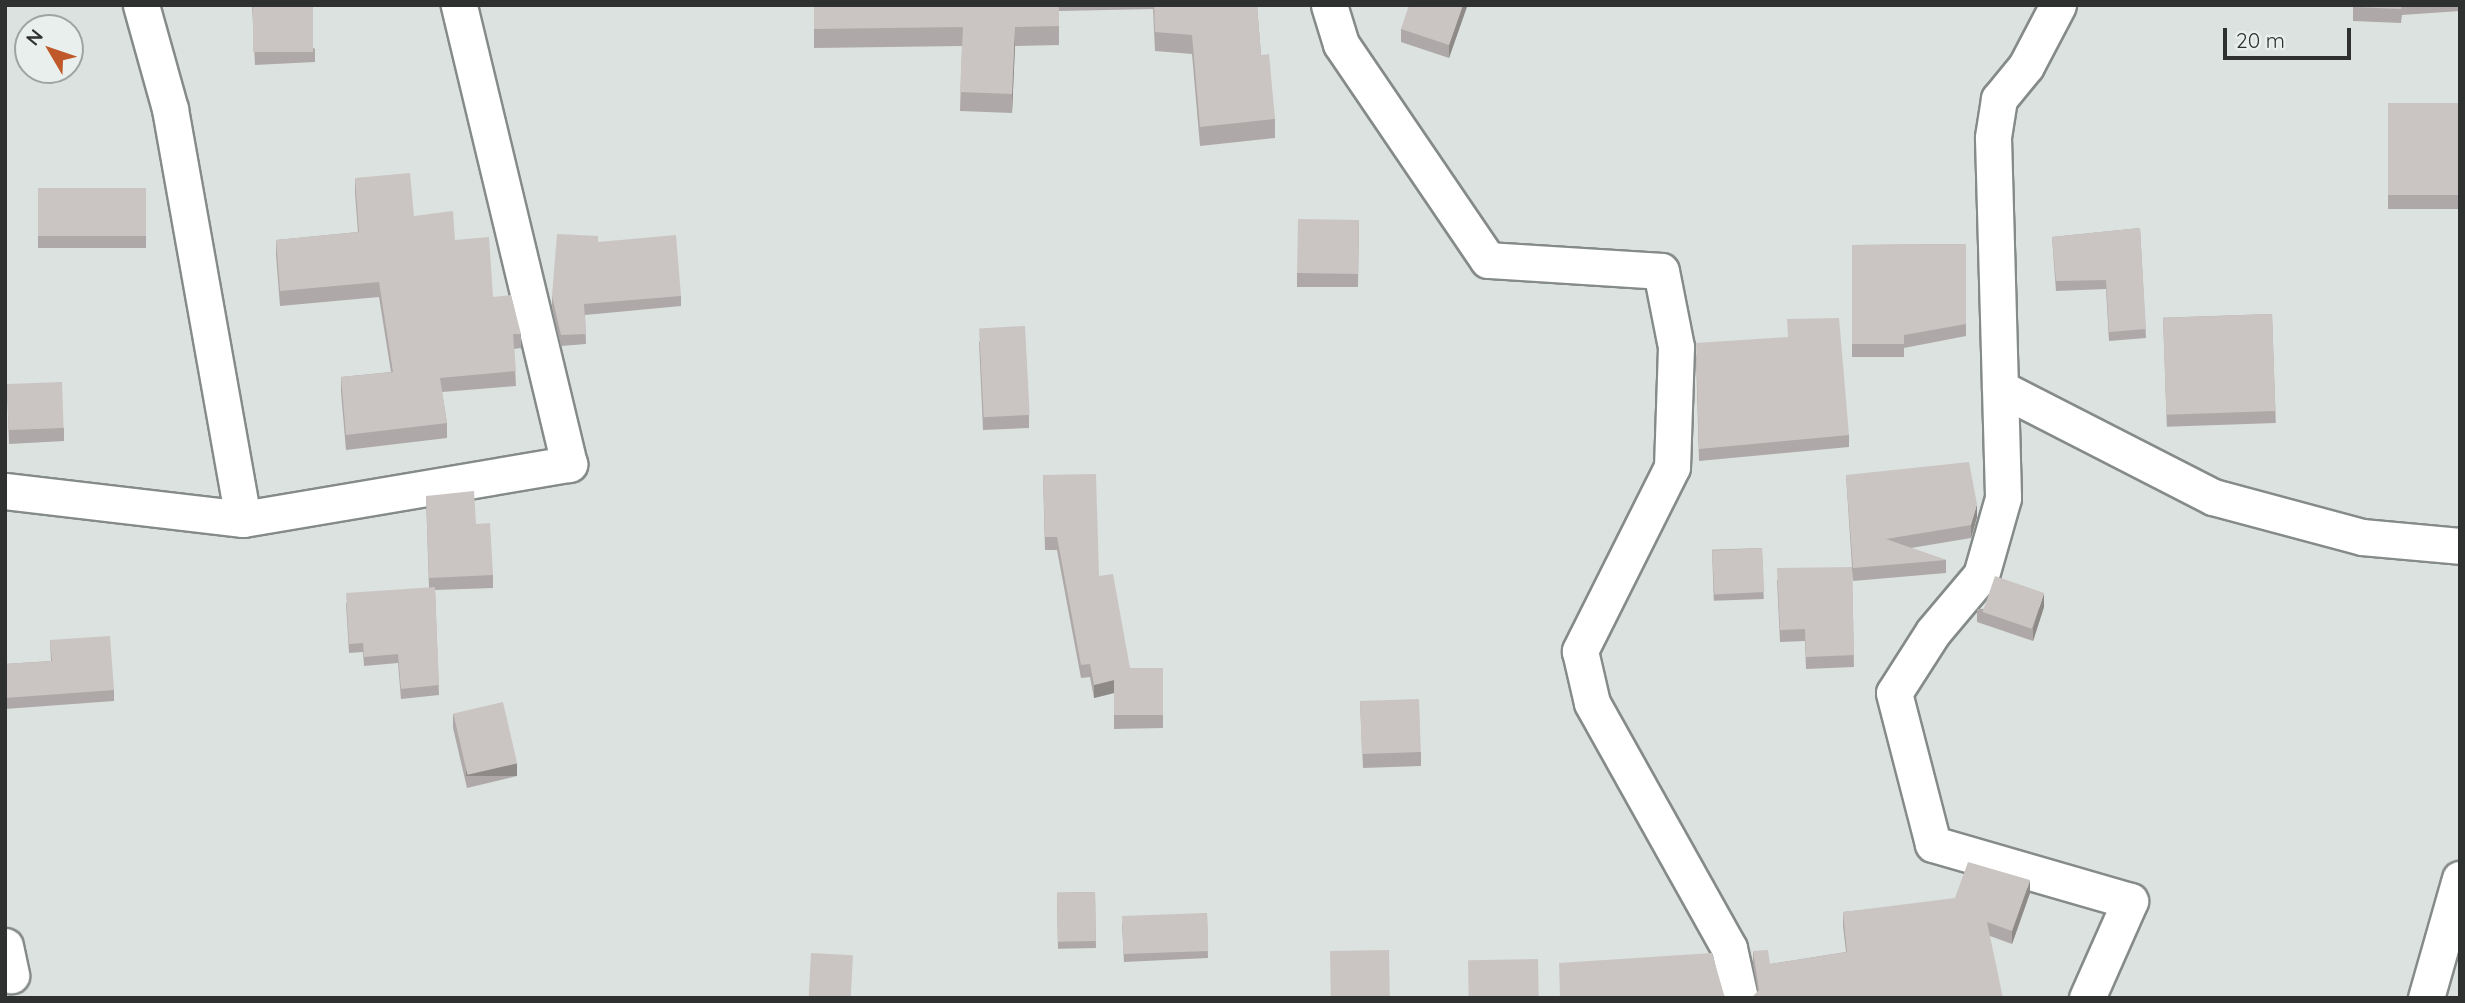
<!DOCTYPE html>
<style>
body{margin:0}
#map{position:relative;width:2465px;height:1003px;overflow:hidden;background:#dce2e0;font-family:Quicksand,sans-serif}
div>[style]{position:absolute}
.roads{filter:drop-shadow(2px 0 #858b89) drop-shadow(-2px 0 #858b89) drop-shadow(0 2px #858b89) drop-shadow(0 -2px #858b89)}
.street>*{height:35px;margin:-17.5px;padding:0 17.5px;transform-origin:17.5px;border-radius:17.5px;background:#fff}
.wall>*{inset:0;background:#aea9a8;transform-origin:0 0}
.shaded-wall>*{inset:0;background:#8d8a88;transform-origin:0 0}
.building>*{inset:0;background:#cac5c3;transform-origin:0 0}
span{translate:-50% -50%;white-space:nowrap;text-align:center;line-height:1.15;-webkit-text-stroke:5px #e9efed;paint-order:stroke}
.frame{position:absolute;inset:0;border:7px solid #2f3131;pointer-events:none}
.north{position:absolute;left:14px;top:14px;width:70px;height:70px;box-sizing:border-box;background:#e9efed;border:2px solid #9fa3a2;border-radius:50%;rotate:309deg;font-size:19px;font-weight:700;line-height:28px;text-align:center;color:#2f3131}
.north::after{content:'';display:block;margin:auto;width:24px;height:32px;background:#bf5929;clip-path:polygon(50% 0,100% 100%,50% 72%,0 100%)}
.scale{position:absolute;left:2223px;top:28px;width:128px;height:32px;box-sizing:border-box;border:4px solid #2f3131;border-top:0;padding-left:9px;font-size:21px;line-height:24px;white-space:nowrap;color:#2f3131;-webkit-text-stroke:5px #e9efed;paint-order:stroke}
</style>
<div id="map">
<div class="roads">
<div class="street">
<div style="left:141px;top:5px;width:108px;rotate:74.4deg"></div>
<div style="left:170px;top:109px;width:416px;rotate:79.9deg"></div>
<div style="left:1329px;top:5px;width:41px;rotate:72.9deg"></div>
<div style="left:1341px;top:44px;width:261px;rotate:55.8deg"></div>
<div style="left:1488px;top:260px;width:173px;rotate:3.6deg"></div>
<div style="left:1661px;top:271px;width:77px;rotate:78.8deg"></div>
<div style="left:1676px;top:347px;width:120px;rotate:91.9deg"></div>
<div style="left:1672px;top:467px;width:206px;rotate:116.6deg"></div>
<div style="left:1580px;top:651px;width:53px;rotate:77deg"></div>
<div style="left:1592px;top:703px;width:281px;rotate:60.8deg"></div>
<div style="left:1729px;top:948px;width:51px;rotate:77.6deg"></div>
<div style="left:2058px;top:5px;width:69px;rotate:117.7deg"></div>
<div style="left:2026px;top:66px;width:43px;rotate:129.3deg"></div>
<div style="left:1999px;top:99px;width:39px;rotate:99deg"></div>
<div style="left:1993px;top:138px;width:360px;rotate:88.4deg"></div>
<div style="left:2003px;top:498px;width:80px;rotate:105.9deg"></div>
<div style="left:1981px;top:575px;width:75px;rotate:130.1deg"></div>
<div style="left:1933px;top:632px;width:72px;rotate:122.6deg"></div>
<div style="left:1894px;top:693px;width:156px;rotate:75.5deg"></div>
<div style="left:1933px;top:844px;width:205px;rotate:16.1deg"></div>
<div style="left:2130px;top:901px;width:106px;rotate:113.9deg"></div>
<div style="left:2000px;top:388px;width:239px;rotate:27.1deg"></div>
<div style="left:2213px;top:497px;width:154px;rotate:15deg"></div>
<div style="left:2362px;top:537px;width:98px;rotate:5.2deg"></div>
<div style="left:5px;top:491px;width:240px;rotate:6.7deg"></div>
<div style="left:243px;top:519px;width:331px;rotate:-9.6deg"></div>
<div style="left:569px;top:464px;width:472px;rotate:-103.5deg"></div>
<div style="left:5px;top:946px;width:30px;rotate:78deg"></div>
<div style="left:2426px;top:998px;width:124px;rotate:-74.1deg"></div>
</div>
</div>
<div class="wall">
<div style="clip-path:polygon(252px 5px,315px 49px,315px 62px,255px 65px)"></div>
<div style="clip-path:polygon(814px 5px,1257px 5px,1261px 55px,1275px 119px,1275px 138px,1200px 146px,1192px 54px,1155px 51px,1153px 9px,1059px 11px,1059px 45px,1015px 46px,1012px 113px,960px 111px,962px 46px,814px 48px)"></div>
<div style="clip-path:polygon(1467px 5px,1449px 58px,1401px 42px,1401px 29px)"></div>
<div style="clip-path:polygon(2353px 5px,2460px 5px,2460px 11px,2402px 15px,2401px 23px,2353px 21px)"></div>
<div style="left:2460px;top:103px;width:106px;height:72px;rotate:90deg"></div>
<div style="clip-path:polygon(355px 178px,414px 216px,455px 240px,493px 297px,521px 334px,521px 348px,514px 349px,516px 386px,442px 392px,447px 423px,447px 438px,346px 450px,341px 392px,341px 377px,391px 372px,379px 297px,280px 306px,276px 255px,276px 240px,358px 232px,355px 193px)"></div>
<div style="left:146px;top:188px;width:60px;height:108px;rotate:90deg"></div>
<div style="clip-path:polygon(1359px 220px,1358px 287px,1297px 287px,1297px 273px)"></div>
<div style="clip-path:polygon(2140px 228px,2146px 338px,2109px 341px,2106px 289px,2056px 291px,2052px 237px)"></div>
<div style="clip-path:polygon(598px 242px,681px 296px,681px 306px,585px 315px,586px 344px,561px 346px,552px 307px,552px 296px)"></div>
<div style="clip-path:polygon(1966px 244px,1966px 336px,1904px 348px,1904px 357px,1852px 357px,1852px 245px)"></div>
<div style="left:2272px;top:314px;width:109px;height:109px;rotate:88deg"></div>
<div style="clip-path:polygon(979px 341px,1029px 415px,1029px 428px,983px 430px)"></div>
<div style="clip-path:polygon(1696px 355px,1849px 435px,1849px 447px,1699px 461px)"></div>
<div style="clip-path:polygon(7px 385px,64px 428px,64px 441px,9px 444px)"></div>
<div style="clip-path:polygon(1043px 475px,1099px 576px,1130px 668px,1163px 668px,1163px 728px,1114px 729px,1114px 693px,1094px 698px,1090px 677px,1081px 678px,1057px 550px,1045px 550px)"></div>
<div style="clip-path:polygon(1846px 475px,1977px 517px,1971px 538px,1911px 548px,1946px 560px,1946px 573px,1853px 581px,1852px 570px,1854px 667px,1806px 669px,1805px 641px,1780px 642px,1777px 580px,1852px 567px)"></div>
<div style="clip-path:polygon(426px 496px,476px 524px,493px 575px,493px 588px,435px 590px,439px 695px,401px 699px,398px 663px,364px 666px,363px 652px,349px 653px,346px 603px,429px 588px)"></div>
<div style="left:1762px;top:548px;width:51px;height:50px;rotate:88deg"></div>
<div style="clip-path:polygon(2044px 607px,2033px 641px,1977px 622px,1977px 609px)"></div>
<div style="clip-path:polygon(50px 640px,114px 690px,114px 701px,5px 709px,5px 664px,51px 661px)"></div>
<div style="clip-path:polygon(1360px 701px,1421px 752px,1421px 766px,1363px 768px)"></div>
<div style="clip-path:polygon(453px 714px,517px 776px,467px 788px,453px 728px)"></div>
<div style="left:1095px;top:892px;width:56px;height:38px;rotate:89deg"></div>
<div style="clip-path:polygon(2030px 893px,2012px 944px,1990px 936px,1758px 992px,1753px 964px,1753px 951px,1770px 964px,1846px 952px,1843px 926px,1843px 912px)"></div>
<div style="clip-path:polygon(1207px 913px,1208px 958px,1124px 962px,1122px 924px)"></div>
</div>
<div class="shaded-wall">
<div style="clip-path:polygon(1463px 5px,1467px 5px,1467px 7px,1449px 58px,1449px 45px)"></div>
<div style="clip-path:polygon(1015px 27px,1015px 46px,1012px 113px,1012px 94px)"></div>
<div style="clip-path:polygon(1977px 504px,1977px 517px,1971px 538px,1971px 525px)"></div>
<div style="clip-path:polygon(2044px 593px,2044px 607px,2033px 641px,2033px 628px)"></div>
<div style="clip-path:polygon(1114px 680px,1114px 693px,1094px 698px,1094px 685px)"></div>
<div style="left:517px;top:763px;width:13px;height:51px;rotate:90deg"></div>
<div style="clip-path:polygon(2030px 880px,2030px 893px,2012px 944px,2012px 931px)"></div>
</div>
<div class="building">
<div style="left:253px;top:5px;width:60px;height:47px"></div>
<div style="clip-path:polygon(814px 5px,1059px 5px,1059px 26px,1015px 27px,1012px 94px,960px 92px,963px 27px,814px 29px)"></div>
<div style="clip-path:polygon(1154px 5px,1257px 5px,1261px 55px,1269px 54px,1275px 119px,1200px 127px,1192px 35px,1155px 32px)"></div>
<div style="clip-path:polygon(1409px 5px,1463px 5px,1449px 45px,1401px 29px)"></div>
<div style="clip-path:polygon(2353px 5px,2402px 5px,2401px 9px,2353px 7px)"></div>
<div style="left:2460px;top:103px;width:92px;height:72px;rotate:90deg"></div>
<div style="clip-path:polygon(410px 173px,414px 216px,453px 211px,455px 240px,489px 237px,493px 297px,511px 295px,521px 334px,513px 334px,516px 371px,440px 378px,447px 423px,346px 435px,341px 377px,393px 372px,379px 282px,280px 291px,276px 240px,359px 232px,355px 178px)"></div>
<div style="left:146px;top:188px;width:48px;height:108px;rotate:90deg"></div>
<div style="left:1298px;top:219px;width:61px;height:54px;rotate:1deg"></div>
<div style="clip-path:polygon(2140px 228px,2146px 329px,2109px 332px,2106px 280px,2056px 281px,2052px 237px)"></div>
<div style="clip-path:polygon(557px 234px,598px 236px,598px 242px,676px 235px,681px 296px,584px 304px,586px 334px,561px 335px,552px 296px)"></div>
<div style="clip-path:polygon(1966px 244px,1966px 324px,1904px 335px,1904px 344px,1852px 344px,1852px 245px)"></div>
<div style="left:2272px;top:314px;width:97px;height:109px;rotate:88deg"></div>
<div style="clip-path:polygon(1839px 318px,1849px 435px,1699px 449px,1696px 343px,1788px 337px,1787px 319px)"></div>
<div style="left:1025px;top:326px;width:89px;height:46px;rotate:87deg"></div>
<div style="left:62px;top:382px;width:46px;height:55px;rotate:88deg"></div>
<div style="clip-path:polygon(1969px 462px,1977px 504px,1971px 525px,1886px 539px,1946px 560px,1853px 568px,1846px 475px)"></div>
<div style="clip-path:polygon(1096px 474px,1099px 576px,1113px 574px,1130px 668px,1163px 668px,1163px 715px,1114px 715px,1114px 680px,1094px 685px,1090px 664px,1081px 665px,1057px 537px,1045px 537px,1043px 475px)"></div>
<div style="clip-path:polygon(474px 491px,476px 524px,490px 523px,493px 575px,429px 578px,426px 496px)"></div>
<div style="left:1762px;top:548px;width:44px;height:50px;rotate:87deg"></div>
<div style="clip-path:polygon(1852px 567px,1854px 655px,1806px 657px,1805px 629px,1780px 630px,1777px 568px)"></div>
<div style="left:1995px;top:576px;width:52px;height:38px;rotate:19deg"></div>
<div style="clip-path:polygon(435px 587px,439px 685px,401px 689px,398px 654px,364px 657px,363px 643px,349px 644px,346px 593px)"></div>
<div style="clip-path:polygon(110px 636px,114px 690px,5px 698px,5px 664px,52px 661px,50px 640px)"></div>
<div style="left:1419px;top:699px;width:53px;height:59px;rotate:88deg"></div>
<div style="left:503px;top:702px;width:63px;height:51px;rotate:77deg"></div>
<div style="clip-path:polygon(1968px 862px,2030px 880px,2012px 931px,1987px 922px,2003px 998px,1751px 998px,1759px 990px,1753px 951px,1768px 950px,1770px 964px,1847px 952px,1843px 912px,1955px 898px)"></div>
<div style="left:1095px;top:892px;width:49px;height:38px;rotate:89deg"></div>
<div style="left:1207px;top:913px;width:38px;height:85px;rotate:88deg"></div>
<div style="left:1389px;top:950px;width:48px;height:59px;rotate:89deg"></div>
<div style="left:811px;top:953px;width:42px;height:45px;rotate:3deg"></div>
<div style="clip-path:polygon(1712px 953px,1725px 998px,1560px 998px,1559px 963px)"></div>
<div style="left:1538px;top:959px;width:39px;height:70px;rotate:89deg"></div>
</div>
<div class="frame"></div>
<div class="north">N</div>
<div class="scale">20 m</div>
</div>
